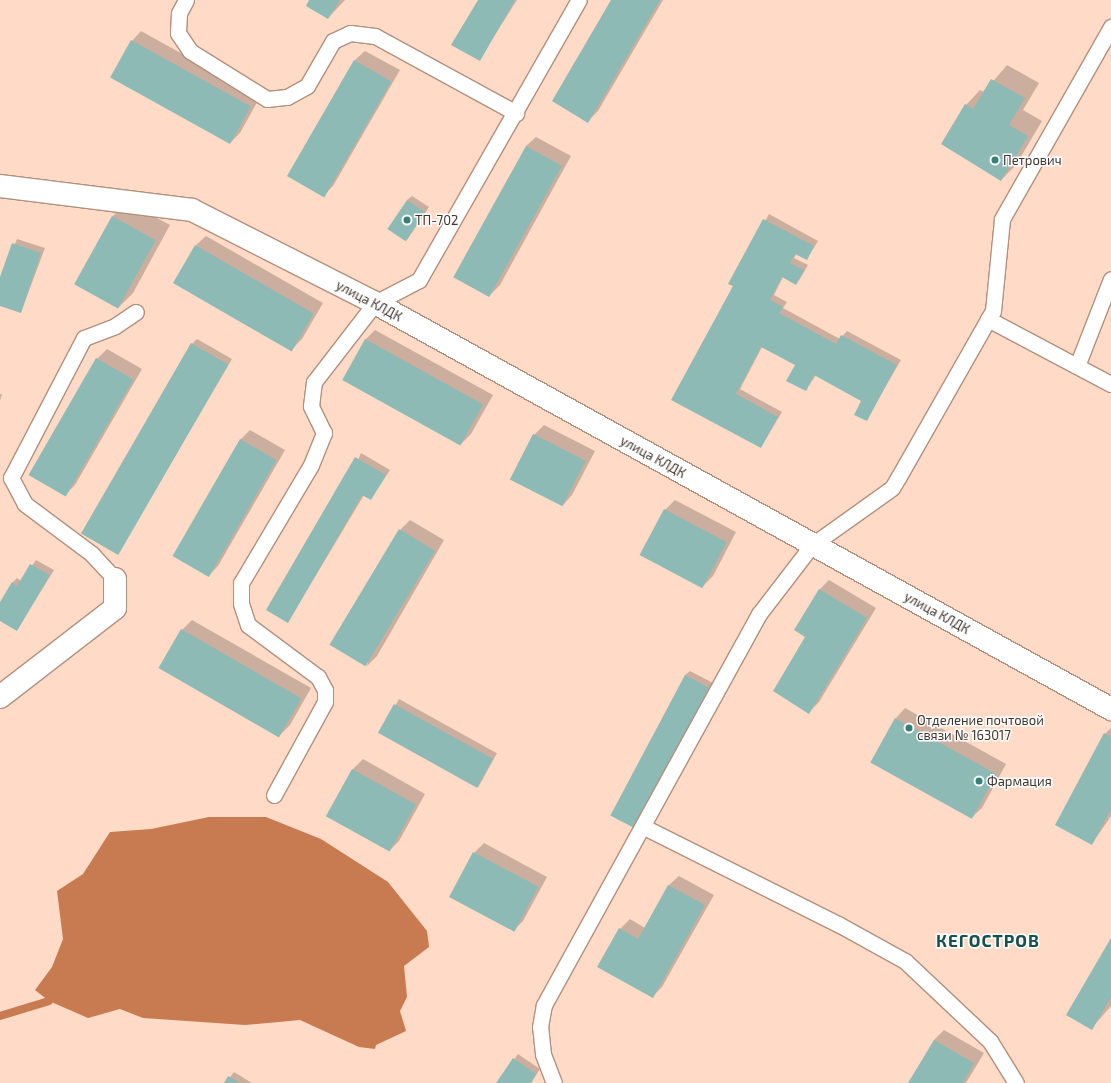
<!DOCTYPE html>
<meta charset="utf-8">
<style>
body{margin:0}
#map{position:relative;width:1111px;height:1083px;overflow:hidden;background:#ffdac6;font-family:"Exo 2",sans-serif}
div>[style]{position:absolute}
.water>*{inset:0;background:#c87b50}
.shadow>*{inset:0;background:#0003;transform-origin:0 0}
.stream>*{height:8px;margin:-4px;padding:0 4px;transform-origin:4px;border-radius:4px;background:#c87b50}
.building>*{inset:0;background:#8dbab5;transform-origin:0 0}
.roads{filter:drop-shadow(1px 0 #b2907e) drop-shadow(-1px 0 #b2907e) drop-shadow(0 1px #b2907e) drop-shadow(0 -1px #b2907e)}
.lane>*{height:15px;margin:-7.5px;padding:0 7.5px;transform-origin:7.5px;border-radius:7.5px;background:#fff}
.street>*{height:22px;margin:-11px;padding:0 11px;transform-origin:11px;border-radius:11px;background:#fff}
.dots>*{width:11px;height:11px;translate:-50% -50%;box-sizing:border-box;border:2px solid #fff;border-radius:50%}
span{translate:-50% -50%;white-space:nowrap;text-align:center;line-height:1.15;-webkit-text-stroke:3px #fff;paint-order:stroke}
.poi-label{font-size:13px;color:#41332b}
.left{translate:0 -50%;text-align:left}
.street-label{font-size:13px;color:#41332b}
.district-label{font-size:17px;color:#16514c;font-weight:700;letter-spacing:1px}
</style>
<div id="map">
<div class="water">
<div style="clip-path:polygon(209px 817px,266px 817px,321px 839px,388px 882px,427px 931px,429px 947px,404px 966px,407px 997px,400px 1011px,406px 1031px,376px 1045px,375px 1049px,359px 1047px,300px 1020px,245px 1025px,143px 1018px,120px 1009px,88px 1018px,49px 1001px,35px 990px,52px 967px,63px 939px,57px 891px,83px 874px,110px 832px,151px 829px)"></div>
</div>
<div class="shadow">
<div style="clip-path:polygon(310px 0,345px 0,328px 18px)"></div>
<div style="clip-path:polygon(479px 0,517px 0,479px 60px)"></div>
<div style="clip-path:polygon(612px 0,663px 0,598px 111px,588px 121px)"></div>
<div style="clip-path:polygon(141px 31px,260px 97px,240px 133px,230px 143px,132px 41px)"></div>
<div style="clip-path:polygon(365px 51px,400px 70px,333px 186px,323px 196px,288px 176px,355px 60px)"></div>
<div style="clip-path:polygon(1007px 65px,1039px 83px,1023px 110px,1042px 121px,1016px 165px,1001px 180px,966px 105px,980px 90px,984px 92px)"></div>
<div style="clip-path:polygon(536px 137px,571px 156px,500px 285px,490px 295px,526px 146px)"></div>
<div style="clip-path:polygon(412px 196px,429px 207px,407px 240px,407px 200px)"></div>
<div style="clip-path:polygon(127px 202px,170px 225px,133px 293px,118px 308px,113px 216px)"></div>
<div style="clip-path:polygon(769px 214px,818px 241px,807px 259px,797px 253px,794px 258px,808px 265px,800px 279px,796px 283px,783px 277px,774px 295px,787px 302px,783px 308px,840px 339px,847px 331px,901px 360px,866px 420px,863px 400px,816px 375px,806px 390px,796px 365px,762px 347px,740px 389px,782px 412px,761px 447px,673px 399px,734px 286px,730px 283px)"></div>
<div style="clip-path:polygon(206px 236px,323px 303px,302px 339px,292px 349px,196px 245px)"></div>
<div style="clip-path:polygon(17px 239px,45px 248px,21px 312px,0 305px,0 280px)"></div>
<div style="clip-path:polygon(375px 330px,493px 395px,471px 434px,461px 444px,365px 340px)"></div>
<div style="clip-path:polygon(197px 339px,232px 359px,118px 554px,192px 344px)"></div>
<div style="clip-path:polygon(107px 349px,142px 369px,75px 485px,65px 495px,97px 359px)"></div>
<div style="clip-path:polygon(0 394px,2px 394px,0 401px)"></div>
<div style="clip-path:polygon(544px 425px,595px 451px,572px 495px,563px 505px,534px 435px)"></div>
<div style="clip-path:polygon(250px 430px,285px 450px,218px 566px,208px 576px,240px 440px)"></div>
<div style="clip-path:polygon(361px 453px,390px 470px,371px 499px,364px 495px,288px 622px)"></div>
<div style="clip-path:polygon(675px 500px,736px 532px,713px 576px,703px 586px,665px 510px)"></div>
<div style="clip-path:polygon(410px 520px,444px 540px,377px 656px,367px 666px,400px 530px)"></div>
<div style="clip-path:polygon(36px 560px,54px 570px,17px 630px,0 619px,0 604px,12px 583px,17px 578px,21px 581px)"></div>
<div style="clip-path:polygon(829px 580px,876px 608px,819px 702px,809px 712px,807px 637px,819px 590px)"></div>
<div style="clip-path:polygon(192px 620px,311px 688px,290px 725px,280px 735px,182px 630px)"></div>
<div style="clip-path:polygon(690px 671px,713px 683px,630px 825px,685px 675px)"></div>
<div style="left:399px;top:699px;width:112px;height:39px;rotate:29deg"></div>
<div style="clip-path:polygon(905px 708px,1006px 764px,982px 808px,972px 817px,896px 718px)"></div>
<div style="clip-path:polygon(1111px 728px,1111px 816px,1092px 844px,1105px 734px)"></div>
<div style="clip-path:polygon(363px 759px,425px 794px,399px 841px,389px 851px,327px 816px,353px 769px)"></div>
<div style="clip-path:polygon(484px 843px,547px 877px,523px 921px,513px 931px,474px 853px)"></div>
<div style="clip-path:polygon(679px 876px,714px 895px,662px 987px,652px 997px,620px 929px,630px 919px,645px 928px,669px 885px)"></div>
<div style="clip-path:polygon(1111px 940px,1111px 1006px,1091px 1029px)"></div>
<div style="clip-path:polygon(944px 1030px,984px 1053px,966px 1083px,910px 1083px,934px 1040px)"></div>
<div style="clip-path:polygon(518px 1054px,540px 1069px,531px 1083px,497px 1083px)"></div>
<div style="clip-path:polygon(234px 1072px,252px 1083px,225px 1083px)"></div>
</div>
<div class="stream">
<div style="left:0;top:1016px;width:51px;rotate:-17deg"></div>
</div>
<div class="building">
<div style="clip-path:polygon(309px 0,340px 0,328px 19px,306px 6px)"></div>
<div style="clip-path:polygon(478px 0,515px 0,480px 61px,451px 45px)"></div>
<div style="clip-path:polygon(611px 0,660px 0,588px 123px,552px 101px)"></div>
<div style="left:131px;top:40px;width:137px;height:43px;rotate:29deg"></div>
<div style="left:354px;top:60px;width:43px;height:134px;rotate:30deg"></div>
<div style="clip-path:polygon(991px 79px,1025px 98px,1009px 125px,1028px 136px,1001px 181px,941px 144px,965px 104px,973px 109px)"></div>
<div style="left:526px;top:146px;width:41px;height:150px;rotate:29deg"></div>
<div style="left:407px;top:200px;width:22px;height:35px;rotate:34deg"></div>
<div style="left:112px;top:216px;width:50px;height:78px;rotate:29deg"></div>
<div style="clip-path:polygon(763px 219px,814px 246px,807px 260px,795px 254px,790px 263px,804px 270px,796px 285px,782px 277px,770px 300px,783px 307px,779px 313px,836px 344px,841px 335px,897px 365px,867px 421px,854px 415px,861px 401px,814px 375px,806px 391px,786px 381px,795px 365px,761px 347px,736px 394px,778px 417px,761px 448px,671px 400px,733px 286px,728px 284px)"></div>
<div style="clip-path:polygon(12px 243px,41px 253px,21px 313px,0 306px,0 277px)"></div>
<div style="left:195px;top:245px;width:137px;height:44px;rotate:30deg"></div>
<div style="left:365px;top:339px;width:135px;height:47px;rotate:29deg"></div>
<div style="left:191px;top:343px;width:43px;height:220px;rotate:30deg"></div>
<div style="left:96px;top:358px;width:43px;height:135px;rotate:30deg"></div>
<div style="left:533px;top:434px;width:59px;height:51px;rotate:27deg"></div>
<div style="left:240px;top:439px;width:42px;height:135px;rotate:30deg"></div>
<div style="clip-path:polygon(355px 457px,386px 475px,371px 500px,362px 495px,288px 623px,266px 610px)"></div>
<div style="left:664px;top:509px;width:71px;height:52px;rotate:28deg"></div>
<div style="left:399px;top:529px;width:42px;height:135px;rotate:31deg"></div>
<div style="clip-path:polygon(30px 564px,50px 575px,17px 631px,0 621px,0 602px,12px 582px,17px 586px)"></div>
<div style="clip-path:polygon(819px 589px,867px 618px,809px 714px,773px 691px,805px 637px,794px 630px)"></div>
<div style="left:181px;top:629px;width:139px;height:45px;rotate:30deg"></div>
<div style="left:685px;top:675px;width:27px;height:159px;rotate:28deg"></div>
<div style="left:394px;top:704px;width:113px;height:33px;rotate:29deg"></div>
<div style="left:895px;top:718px;width:116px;height:51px;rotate:29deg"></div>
<div style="clip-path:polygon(1104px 733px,1111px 737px,1111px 809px,1092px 845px,1055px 825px)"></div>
<div style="left:352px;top:769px;width:73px;height:54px;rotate:29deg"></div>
<div style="left:473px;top:852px;width:74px;height:51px;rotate:28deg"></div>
<div style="clip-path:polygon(668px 885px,705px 905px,653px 998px,597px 967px,619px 928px,638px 939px)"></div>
<div style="clip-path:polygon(1111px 938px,1111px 997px,1092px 1030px,1066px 1015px)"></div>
<div style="clip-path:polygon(934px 1040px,974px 1063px,963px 1083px,908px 1083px)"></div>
<div style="clip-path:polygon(513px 1058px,536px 1074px,531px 1083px,496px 1083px)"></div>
<div style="clip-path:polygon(228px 1076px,240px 1083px,224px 1083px)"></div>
</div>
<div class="roads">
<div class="lane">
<div style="left:186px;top:0;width:15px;rotate:118deg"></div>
<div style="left:179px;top:13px;width:20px;rotate:93deg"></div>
<div style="left:178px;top:33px;width:22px;rotate:56deg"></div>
<div style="left:190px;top:51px;width:91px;rotate:31.9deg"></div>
<div style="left:267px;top:99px;width:20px;rotate:-6deg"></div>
<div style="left:287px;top:97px;width:23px;rotate:-29deg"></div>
<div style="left:307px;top:86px;width:52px;rotate:-60deg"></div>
<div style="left:333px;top:41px;width:19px;rotate:-25deg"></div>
<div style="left:350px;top:33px;width:25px;rotate:7deg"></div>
<div style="left:375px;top:36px;width:161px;rotate:28.6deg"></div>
<div style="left:988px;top:319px;width:139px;rotate:27.9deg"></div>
<div style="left:1077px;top:366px;width:93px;rotate:-68.7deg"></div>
<div style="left:115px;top:579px;width:34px;rotate:-133deg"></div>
<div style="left:92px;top:554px;width:84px;rotate:-143.3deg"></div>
<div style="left:25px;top:504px;width:30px;rotate:-118deg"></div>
<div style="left:11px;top:478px;width:158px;rotate:-62.5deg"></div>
<div style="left:84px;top:338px;width:33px;rotate:-21deg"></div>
<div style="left:115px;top:326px;width:25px;rotate:-34deg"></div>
<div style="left:274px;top:795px;width:106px;rotate:-61.3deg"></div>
<div style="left:325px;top:702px;width:12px;rotate:-90deg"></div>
<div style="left:325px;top:690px;width:15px;rotate:-118deg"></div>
<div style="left:318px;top:677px;width:87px;rotate:-143.4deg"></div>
<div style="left:248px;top:625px;width:22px;rotate:-108deg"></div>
<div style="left:241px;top:604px;width:21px;rotate:-90deg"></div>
<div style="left:241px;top:583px;width:137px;rotate:-59.3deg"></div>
<div style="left:311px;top:465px;width:35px;rotate:-68deg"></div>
<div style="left:324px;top:433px;width:30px;rotate:-116deg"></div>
<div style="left:311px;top:406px;width:24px;rotate:-83deg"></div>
<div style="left:314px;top:382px;width:100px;rotate:-52.3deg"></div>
<div style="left:375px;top:303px;width:50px;rotate:-27.6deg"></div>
<div style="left:419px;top:280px;width:322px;rotate:-60.3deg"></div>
<div style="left:644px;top:827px;width:217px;rotate:26.6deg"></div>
<div style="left:838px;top:924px;width:77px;rotate:28.9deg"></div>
<div style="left:905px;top:961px;width:117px;rotate:43.3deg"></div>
<div style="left:990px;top:1041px;width:49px;rotate:58.2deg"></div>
<div style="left:554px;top:1083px;width:31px;rotate:-111deg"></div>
<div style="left:543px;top:1054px;width:27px;rotate:-96deg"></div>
<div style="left:540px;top:1027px;width:22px;rotate:-80deg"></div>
<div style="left:544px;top:1005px;width:446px;rotate:-61.2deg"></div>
<div style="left:759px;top:614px;width:87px;rotate:-52.5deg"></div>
<div style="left:812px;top:545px;width:98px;rotate:-35.5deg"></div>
<div style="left:892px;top:488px;width:12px;rotate:-59deg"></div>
<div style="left:898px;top:478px;width:192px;rotate:-60.4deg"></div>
<div style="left:993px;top:311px;width:92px;rotate:-84.4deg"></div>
<div style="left:1002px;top:219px;width:221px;rotate:-60.4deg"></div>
</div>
<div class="street">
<div style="left:0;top:186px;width:193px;rotate:7.1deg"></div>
<div style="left:192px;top:210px;width:205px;rotate:26.9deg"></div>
<div style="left:375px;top:303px;width:841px;rotate:28.88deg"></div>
<div style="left:0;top:697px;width:145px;rotate:-37.7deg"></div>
<div style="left:115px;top:608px;width:29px;rotate:-90deg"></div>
</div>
</div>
<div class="dots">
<div style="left:995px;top:160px;background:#387f79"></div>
<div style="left:407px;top:220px;background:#387f79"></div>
<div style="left:909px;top:728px;background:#387f79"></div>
<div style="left:979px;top:781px;background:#387f79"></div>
</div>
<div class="poi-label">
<span class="left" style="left:1003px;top:160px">Петрович</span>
<span class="left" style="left:415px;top:220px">ТП-702</span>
<span class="left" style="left:917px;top:728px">Отделение почтовой<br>связи № 163017</span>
<span class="left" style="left:987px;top:781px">Фармация</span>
</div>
<div class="street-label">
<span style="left:369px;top:301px;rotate:28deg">улица КЛДК</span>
<span style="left:653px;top:457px;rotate:29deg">улица КЛДК</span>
<span style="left:937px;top:613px;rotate:29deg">улица КЛДК</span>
</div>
<div class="district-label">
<span style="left:988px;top:941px">КЕГОСТРОВ</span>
</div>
</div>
